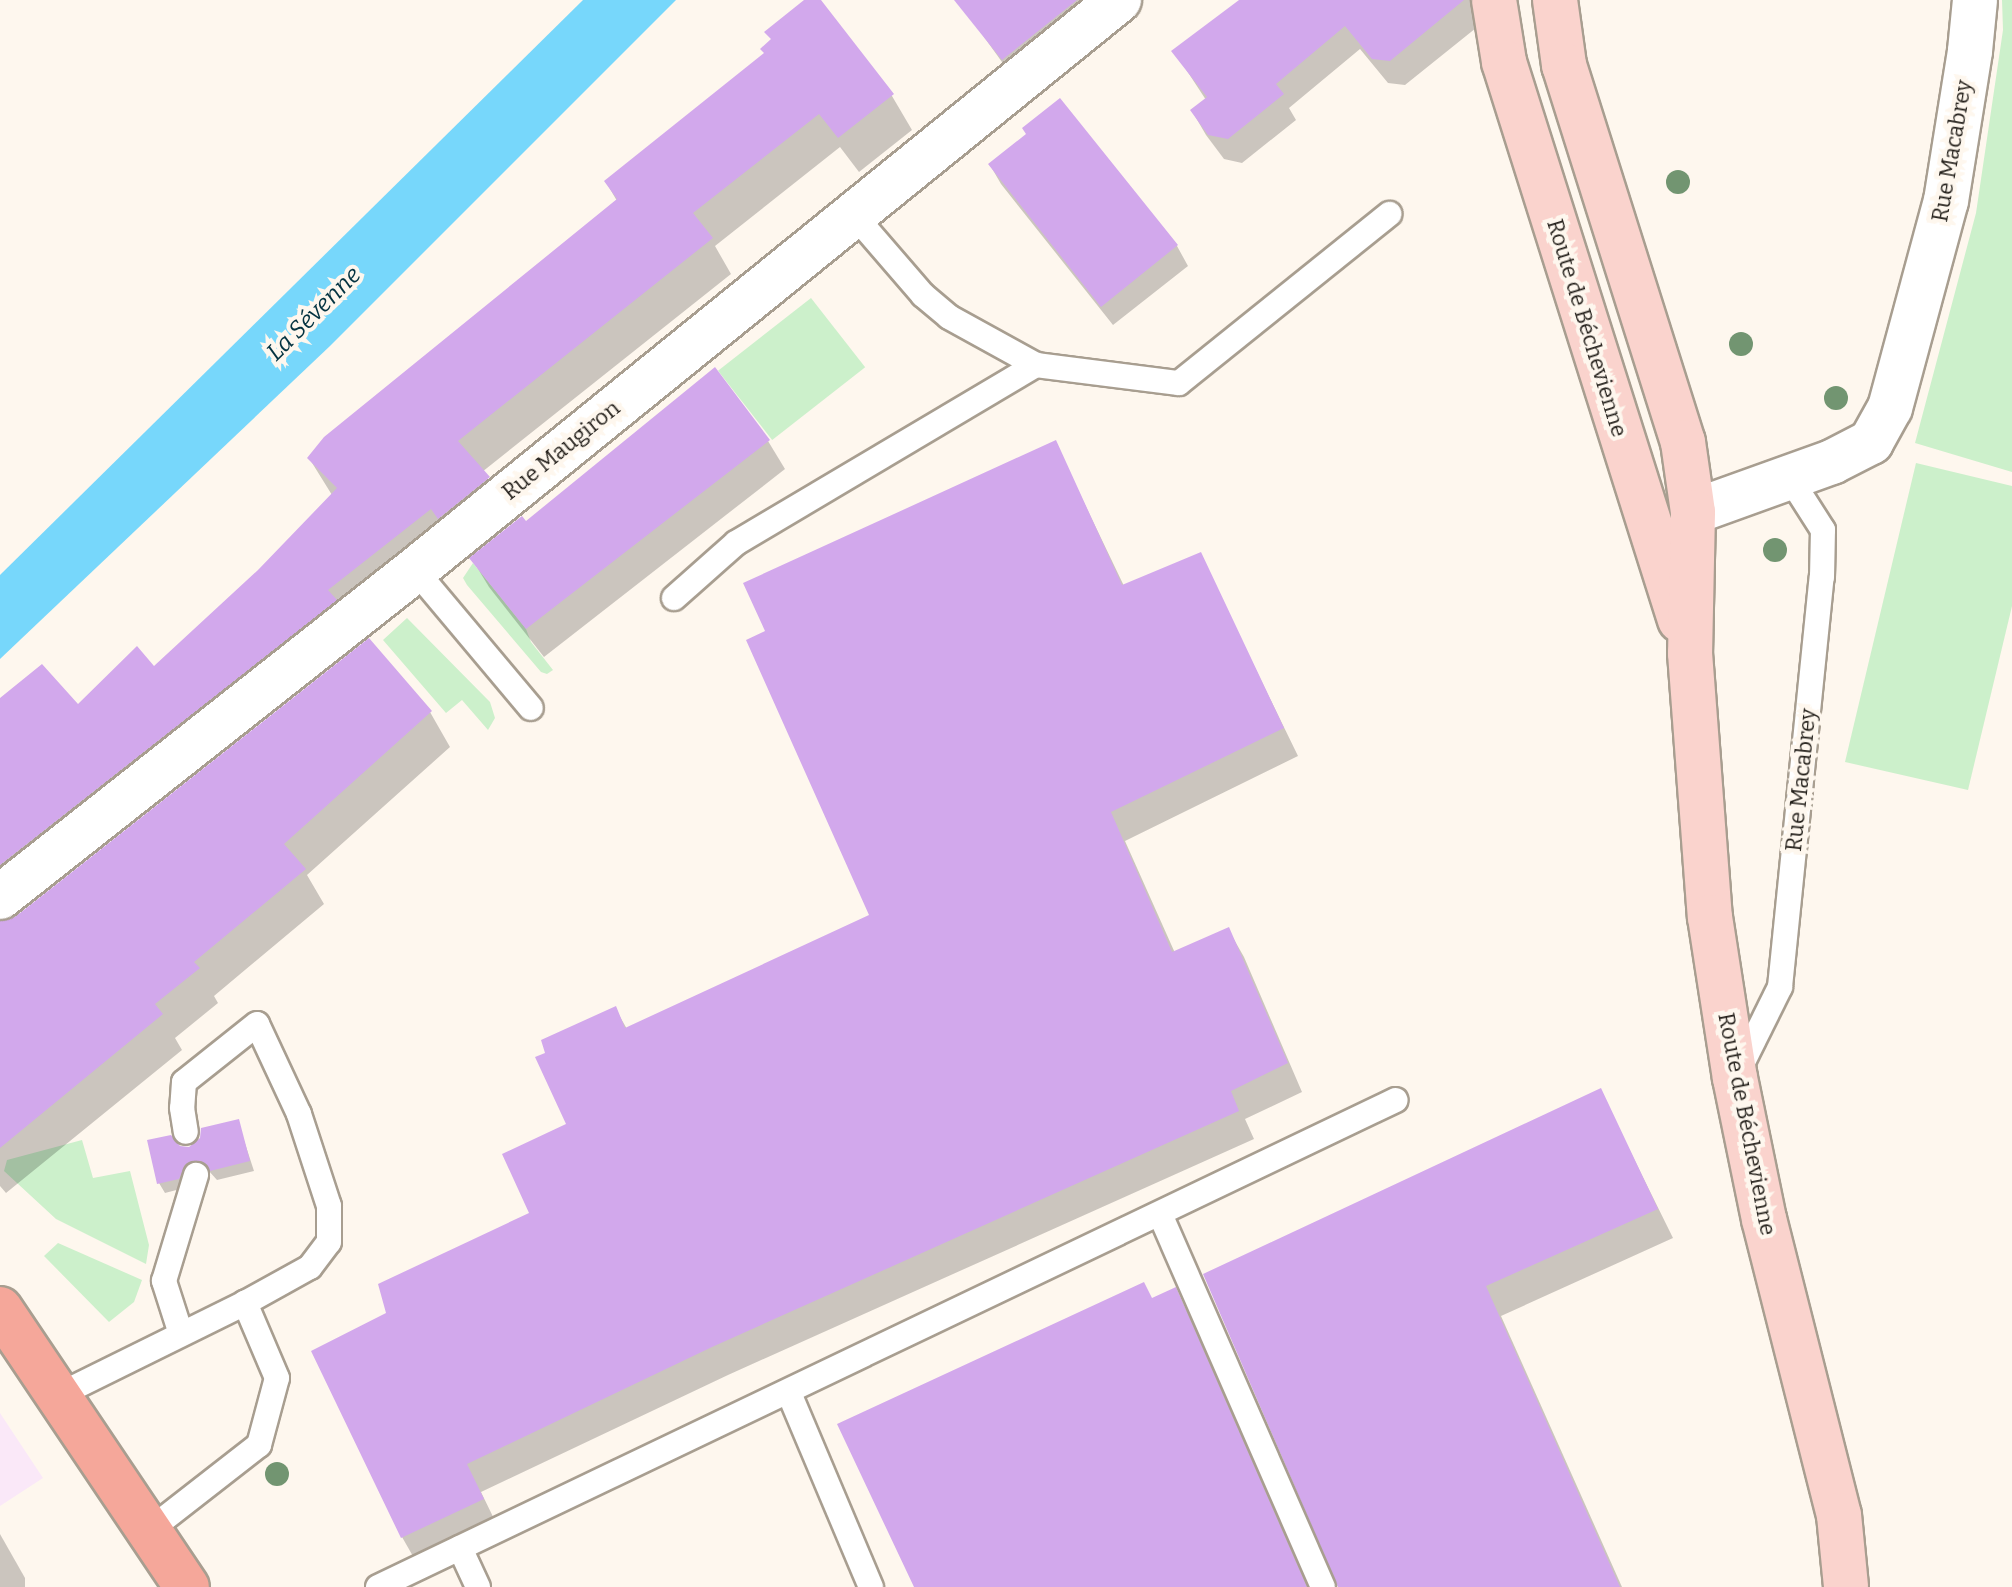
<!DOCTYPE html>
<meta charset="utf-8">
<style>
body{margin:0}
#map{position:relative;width:2012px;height:1587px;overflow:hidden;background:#fef7ee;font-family:Bitter,serif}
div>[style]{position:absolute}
.education>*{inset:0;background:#fae8f8}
.green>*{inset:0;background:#ccf0cb;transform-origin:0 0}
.water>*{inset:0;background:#77d7fb}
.shadow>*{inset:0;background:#0003}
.building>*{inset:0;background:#d2a8ec}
.roads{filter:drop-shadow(2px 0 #a89e90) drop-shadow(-2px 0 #a89e90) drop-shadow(0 2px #a89e90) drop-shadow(0 -2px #a89e90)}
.lane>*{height:24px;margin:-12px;padding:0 12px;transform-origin:12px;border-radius:12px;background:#fff}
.street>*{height:44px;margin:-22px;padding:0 22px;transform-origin:22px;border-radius:22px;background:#fff}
.secondary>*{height:44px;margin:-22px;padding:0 22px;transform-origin:22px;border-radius:22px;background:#fad3cd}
.primary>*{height:44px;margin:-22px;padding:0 22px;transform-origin:22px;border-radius:22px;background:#f5a79a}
.trees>*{width:24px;height:24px;margin:-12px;border-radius:50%;background:#729571}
span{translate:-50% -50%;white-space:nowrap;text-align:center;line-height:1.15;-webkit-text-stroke:8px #fef7ee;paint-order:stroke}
.street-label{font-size:22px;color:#221e19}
.water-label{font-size:24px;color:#043341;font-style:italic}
</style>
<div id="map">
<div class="education">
<div style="clip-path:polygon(0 1413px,43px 1478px,0 1506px)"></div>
</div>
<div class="green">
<div style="clip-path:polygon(2002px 0,2012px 0,2012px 472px,1915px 443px,1976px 213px,2003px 30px)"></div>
<div style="left:811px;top:298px;width:88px;height:118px;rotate:52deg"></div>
<div style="clip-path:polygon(1916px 463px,2012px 486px,2012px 606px,1968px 790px,1845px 762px)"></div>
<div style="clip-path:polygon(473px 563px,526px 629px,531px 642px,553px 670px,547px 674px,541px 672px,467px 585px,463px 578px)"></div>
<div style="clip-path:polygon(407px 618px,490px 702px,495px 718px,488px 730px,462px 700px,446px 713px,383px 640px)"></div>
<div style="clip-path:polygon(82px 1140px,93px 1178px,130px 1171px,149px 1245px,146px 1264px,56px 1219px,4px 1171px,7px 1160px)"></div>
<div style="clip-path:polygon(58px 1243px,142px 1280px,134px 1302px,109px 1322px,44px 1256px)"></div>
</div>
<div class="water">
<div style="clip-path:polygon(583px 0,676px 0,330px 346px,0 659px,0 575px)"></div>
</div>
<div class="shadow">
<div style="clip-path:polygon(807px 0,818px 0,892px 96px,912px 130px,859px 172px,840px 147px,715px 246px,731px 274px,482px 472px,508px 513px,0 917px,0 701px,78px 707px,154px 668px,260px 571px,332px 495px,309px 458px,617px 201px,606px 182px,766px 54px)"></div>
<div style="clip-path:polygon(988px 0,1121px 0,1017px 83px,969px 16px)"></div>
<div style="clip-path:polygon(1242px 0,1470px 0,1476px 28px,1405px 85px,1388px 83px,1360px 49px,1289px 108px,1296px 120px,1242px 163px,1224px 159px,1206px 135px,1192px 111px,1206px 100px,1174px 51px)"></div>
<div style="clip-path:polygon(1060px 101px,1177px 246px,1188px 266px,1113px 325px,1001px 184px,990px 165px,1028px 135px)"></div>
<div style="clip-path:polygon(768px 441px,785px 469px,544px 657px,489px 587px,472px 559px,526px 523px)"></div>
<div style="clip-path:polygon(1055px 442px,1124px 586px,1200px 555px,1298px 756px,1125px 841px,1175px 953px,1228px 929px,1244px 957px,1302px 1092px,1245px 1119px,1254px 1139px,728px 1375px,481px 1492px,498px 1527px,418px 1565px,402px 1537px,395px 1311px,532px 1214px,615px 1008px,627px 1029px,871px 916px,768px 632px)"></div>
<div style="clip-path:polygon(430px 712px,450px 747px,307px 875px,324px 904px,214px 996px,218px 1003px,175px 1038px,182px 1050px,6px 1193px,0 1186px,0 923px)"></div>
<div style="clip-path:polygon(1600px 1090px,1673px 1238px,1501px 1316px,1622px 1587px,1339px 1587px,1205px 1275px)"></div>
<div style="clip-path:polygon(238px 1122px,254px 1171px,217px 1180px,208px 1170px,198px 1170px,184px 1188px,165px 1193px,159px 1183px,179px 1148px,190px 1149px)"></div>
<div style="clip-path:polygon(1175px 1290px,1191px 1318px,1309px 1587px,916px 1587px,1152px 1300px)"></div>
<div style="clip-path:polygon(0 1534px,25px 1578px,25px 1587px,0 1587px)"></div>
</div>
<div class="building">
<div style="clip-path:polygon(804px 0,821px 0,894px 94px,838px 138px,819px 114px,693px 213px,713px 238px,458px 441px,490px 477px,438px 519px,431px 509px,328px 590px,337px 600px,0 865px,0 698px,42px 664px,78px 704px,137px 646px,154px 666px,258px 570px,337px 488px,307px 458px,324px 437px,617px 199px,604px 181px,764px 53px,760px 49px,771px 39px,764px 32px)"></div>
<div style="clip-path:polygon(954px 0,1077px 0,1002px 60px)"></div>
<div style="clip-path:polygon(1239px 0,1464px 0,1390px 61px,1372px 59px,1345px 26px,1276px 84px,1284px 94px,1228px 139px,1208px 135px,1190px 110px,1207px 97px,1171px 51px)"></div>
<div style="clip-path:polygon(1060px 98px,1178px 245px,1101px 307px,988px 164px,1026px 134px,1022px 128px)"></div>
<div style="clip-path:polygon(715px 367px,770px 440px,526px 629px,469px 558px,522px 516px,526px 521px)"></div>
<div style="clip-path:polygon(1056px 440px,1122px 585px,1201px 552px,1284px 728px,1111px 812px,1172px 952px,1229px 927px,1288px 1063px,1231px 1091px,1239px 1111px,712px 1347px,467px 1464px,484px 1499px,401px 1538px,311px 1351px,386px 1313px,378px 1284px,529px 1213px,502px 1154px,566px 1124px,535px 1057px,545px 1053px,541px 1040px,616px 1006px,625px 1028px,869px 915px,746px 640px,765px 631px,743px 583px)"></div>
<div style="clip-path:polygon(369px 638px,432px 711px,284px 844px,306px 869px,194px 962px,200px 968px,155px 1004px,163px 1014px,0 1148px,0 921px,15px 917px)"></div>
<div style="clip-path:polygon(1601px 1088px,1658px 1209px,1486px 1286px,1620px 1587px,1338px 1587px,1203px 1274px)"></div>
<div style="clip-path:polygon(239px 1119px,250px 1161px,210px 1171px,201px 1161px,192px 1161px,185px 1165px,179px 1179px,157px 1184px,147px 1140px,171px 1135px,180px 1146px,189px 1147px,200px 1138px,201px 1128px)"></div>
<div style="clip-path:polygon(1144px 1282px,1152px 1298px,1176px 1287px,1307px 1587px,914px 1587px,837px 1424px)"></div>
</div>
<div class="roads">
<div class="lane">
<div style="left:854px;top:215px;width:106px;rotate:49.2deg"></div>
<div style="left:923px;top:295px;width:34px;rotate:40deg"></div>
<div style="left:949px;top:317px;width:99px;rotate:28.9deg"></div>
<div style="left:1036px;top:365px;width:144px;rotate:7.2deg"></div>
<div style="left:1179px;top:383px;width:270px;rotate:-38.8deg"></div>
<div style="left:415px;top:570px;width:180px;rotate:50deg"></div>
<div style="left:674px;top:598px;width:83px;rotate:-41.6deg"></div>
<div style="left:736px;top:543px;width:349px;rotate:-30.7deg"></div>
<div style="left:1738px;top:1072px;width:95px;rotate:-63.7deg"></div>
<div style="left:1780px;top:987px;width:412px;rotate:-84.2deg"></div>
<div style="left:1822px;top:577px;width:47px;rotate:-88.8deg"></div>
<div style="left:1823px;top:530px;width:59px;rotate:-122.6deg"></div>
<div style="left:1160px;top:1214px;width:407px;rotate:66.4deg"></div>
<div style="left:181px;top:1334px;width:56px;rotate:-107.8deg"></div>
<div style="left:164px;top:1281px;width:111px;rotate:-73.2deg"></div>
<div style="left:789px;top:1393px;width:211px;rotate:67.1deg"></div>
<div style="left:59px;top:1395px;width:208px;rotate:-26.3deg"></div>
<div style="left:245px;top:1303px;width:74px;rotate:-29deg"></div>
<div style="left:310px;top:1267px;width:31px;rotate:-53deg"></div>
<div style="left:329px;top:1242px;width:36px;rotate:-90deg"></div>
<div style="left:329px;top:1206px;width:97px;rotate:-108.1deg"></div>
<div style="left:299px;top:1114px;width:99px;rotate:-115deg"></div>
<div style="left:257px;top:1024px;width:93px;rotate:141.5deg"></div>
<div style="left:184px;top:1082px;width:26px;rotate:94deg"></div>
<div style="left:182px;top:1108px;width:24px;rotate:81deg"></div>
<div style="left:151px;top:1529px;width:137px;rotate:-37.9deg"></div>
<div style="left:259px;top:1445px;width:69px;rotate:-75deg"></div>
<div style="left:277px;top:1378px;width:82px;rotate:-113.1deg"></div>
<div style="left:460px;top:1548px;width:43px;rotate:65.2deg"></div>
<div style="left:378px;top:1587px;width:1128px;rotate:-25.57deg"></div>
</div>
<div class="street">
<div style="left:1693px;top:512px;width:148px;rotate:-19.8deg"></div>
<div style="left:1832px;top:462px;width:44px;rotate:-27.1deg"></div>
<div style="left:1871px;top:442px;width:39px;rotate:-61deg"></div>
<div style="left:1890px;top:408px;width:214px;rotate:-74.9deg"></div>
<div style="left:1946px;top:201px;width:152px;rotate:-80.9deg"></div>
<div style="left:1970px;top:51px;width:51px;rotate:-84.4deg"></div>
<div style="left:0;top:897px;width:528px;rotate:-38.24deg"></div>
<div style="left:415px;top:570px;width:906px;rotate:-39deg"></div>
</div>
<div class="secondary">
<div style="left:1494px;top:0;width:63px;rotate:80.8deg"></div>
<div style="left:1504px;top:62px;width:585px;rotate:72.49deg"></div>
<div style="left:1555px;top:0;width:66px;rotate:82.1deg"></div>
<div style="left:1564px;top:65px;width:395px;rotate:72.5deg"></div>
<div style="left:1683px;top:442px;width:71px;rotate:81.9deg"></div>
<div style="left:1693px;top:512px;width:141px;rotate:91.2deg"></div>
<div style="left:1690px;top:653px;width:265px;rotate:85.7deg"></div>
<div style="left:1710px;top:917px;width:163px;rotate:81.2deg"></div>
<div style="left:1735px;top:1078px;width:144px;rotate:78.4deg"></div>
<div style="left:1764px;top:1219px;width:305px;rotate:75.8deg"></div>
<div style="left:1839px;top:1515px;width:72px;rotate:84.4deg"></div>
</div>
<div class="primary">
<div style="left:0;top:1309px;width:335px;rotate:56.1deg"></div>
</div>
</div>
<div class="trees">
<div style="left:1678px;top:182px"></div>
<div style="left:1741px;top:344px"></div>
<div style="left:1836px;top:398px"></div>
<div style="left:1775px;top:550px"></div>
<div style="left:277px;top:1474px"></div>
</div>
<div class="street-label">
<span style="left:1952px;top:151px;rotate:-80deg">Rue Macabrey</span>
<span style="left:1587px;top:328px;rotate:73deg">Route de Béchevienne</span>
<span style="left:561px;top:450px;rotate:-39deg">Rue Maugiron</span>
<span style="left:1801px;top:780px;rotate:-84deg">Rue Macabrey</span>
<span style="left:1747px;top:1124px;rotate:79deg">Route de Béchevienne</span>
</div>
<div class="water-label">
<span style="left:314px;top:314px;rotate:-45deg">La Sévenne</span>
</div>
</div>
